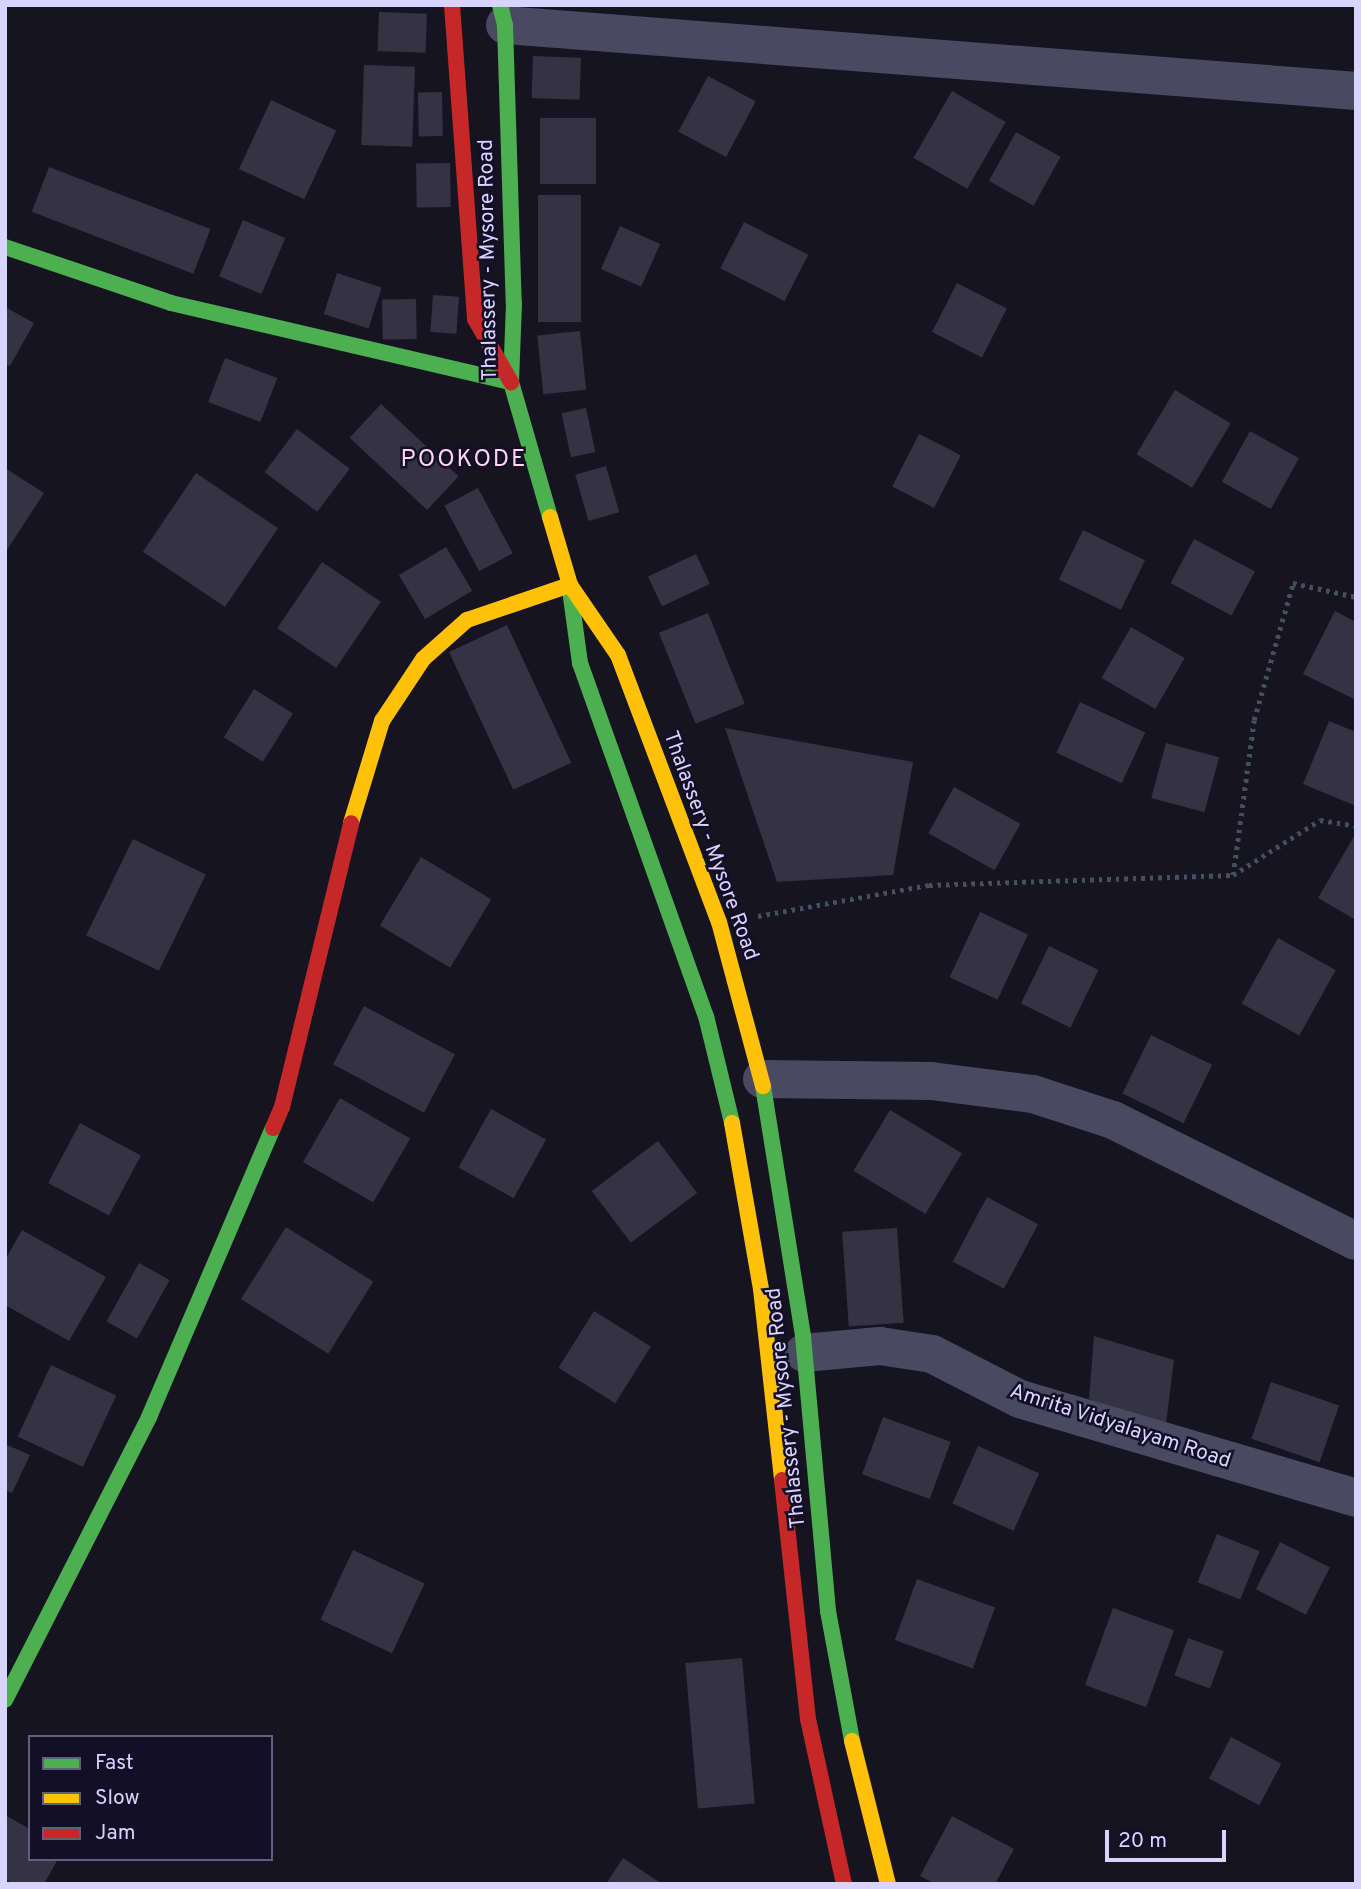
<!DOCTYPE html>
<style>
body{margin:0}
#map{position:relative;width:1361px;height:1889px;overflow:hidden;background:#161421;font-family:Overpass,sans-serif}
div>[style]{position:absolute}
.building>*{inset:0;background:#343243;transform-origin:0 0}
.path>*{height:4.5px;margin-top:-2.25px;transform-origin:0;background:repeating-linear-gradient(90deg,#44505f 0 3.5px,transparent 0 8.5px)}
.street>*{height:38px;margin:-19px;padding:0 19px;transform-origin:19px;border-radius:19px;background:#4a4962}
.fast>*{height:16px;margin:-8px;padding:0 8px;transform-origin:8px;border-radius:8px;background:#4caf50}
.slow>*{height:16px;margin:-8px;padding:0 8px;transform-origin:8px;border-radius:8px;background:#ffc107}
.jam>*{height:16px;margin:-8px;padding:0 8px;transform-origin:8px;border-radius:8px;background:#c62828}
span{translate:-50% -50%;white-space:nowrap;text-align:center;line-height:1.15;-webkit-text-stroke:5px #130f26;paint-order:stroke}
.street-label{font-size:21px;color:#d9d4ff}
.quarter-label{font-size:24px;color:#ffd6f0;letter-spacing:2px}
.frame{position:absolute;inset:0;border:7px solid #d9d4ff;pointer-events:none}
.legend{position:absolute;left:28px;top:1735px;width:245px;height:126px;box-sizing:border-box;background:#130f26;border:2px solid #625e7d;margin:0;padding:9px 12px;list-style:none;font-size:21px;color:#d9d4ff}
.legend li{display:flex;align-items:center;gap:14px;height:35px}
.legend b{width:35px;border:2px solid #625e7d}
.scale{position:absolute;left:1105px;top:1830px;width:121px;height:32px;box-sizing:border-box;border:4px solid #d9d4ff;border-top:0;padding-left:9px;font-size:21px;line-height:24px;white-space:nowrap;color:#d9d4ff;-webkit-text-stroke:5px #130f26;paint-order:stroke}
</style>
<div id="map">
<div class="building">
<div style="left:379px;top:12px;width:48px;height:39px;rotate:2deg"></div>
<div style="left:533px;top:56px;width:48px;height:42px;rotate:2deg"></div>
<div style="left:364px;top:65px;width:51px;height:80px;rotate:2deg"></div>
<div style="left:708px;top:76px;width:54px;height:63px;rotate:28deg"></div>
<div style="left:952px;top:91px;width:62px;height:77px;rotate:30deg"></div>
<div style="left:442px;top:92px;width:44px;height:24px;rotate:89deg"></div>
<div style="left:271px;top:100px;width:72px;height:76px;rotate:25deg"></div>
<div style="left:540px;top:118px;width:56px;height:66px"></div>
<div style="left:1016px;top:132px;width:51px;height:56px;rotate:29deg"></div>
<div style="left:450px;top:163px;width:44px;height:34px;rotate:89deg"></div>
<div style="left:49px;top:167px;width:173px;height:48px;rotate:21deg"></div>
<div style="left:581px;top:195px;width:127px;height:43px;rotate:90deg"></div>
<div style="left:243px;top:220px;width:46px;height:61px;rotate:23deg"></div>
<div style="left:744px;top:222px;width:72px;height:52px;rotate:27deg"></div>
<div style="left:620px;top:226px;width:44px;height:47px;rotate:24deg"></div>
<div style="left:337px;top:273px;width:47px;height:43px;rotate:18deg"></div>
<div style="left:957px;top:283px;width:56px;height:55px;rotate:27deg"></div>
<div style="left:433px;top:295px;width:26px;height:37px;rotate:4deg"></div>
<div style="left:416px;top:299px;width:40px;height:34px;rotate:89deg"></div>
<div style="clip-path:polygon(5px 307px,34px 323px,10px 366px,5px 364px)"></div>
<div style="left:580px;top:331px;width:59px;height:43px;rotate:84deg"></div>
<div style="left:225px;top:358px;width:56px;height:47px;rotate:21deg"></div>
<div style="left:1175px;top:390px;width:65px;height:75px;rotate:31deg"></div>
<div style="left:381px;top:404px;width:106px;height:46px;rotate:43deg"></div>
<div style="left:586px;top:408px;width:45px;height:25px;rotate:78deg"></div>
<div style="left:297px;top:429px;width:66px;height:54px;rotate:37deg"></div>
<div style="left:1250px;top:431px;width:56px;height:58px;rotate:29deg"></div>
<div style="left:919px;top:434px;width:47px;height:59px;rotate:27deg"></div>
<div style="left:606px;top:466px;width:48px;height:32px;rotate:74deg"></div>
<div style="clip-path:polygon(5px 468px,44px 493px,5px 553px)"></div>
<div style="left:196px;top:473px;width:99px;height:95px;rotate:34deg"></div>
<div style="left:478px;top:488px;width:74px;height:38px;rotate:62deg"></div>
<div style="left:1083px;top:530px;width:69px;height:55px;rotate:26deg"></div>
<div style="left:1194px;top:539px;width:69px;height:50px;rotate:28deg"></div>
<div style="left:446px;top:547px;width:51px;height:55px;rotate:59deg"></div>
<div style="left:696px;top:554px;width:33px;height:53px;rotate:65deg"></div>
<div style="left:322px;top:562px;width:71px;height:80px;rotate:34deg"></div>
<div style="clip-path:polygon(1335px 611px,1356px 622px,1356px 700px,1303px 674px)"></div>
<div style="left:708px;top:613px;width:98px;height:53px;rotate:68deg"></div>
<div style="left:507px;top:625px;width:152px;height:64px;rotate:65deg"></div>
<div style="left:1131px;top:627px;width:62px;height:59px;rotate:30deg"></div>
<div style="left:254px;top:689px;width:46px;height:57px;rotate:32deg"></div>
<div style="left:1080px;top:702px;width:72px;height:56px;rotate:25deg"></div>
<div style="clip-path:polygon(1329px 721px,1356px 732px,1356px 806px,1303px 784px)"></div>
<div style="clip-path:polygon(725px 728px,913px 762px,893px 875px,777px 882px)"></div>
<div style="left:1166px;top:743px;width:55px;height:57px;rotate:15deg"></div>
<div style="left:954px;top:787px;width:76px;height:53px;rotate:29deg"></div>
<div style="clip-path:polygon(1356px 833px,1356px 920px,1318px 898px)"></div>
<div style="left:133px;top:839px;width:81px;height:107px;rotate:26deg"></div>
<div style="left:421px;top:857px;width:82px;height:80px;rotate:31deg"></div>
<div style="left:980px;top:912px;width:53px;height:72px;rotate:25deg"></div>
<div style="left:1278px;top:938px;width:66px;height:75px;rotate:29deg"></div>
<div style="left:1049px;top:946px;width:55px;height:64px;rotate:26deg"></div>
<div style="left:364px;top:1006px;width:103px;height:66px;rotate:28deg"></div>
<div style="left:1151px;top:1035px;width:68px;height:65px;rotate:26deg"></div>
<div style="left:340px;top:1098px;width:81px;height:74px;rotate:30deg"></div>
<div style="left:491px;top:1109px;width:63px;height:67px;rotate:29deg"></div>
<div style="left:890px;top:1110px;width:84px;height:71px;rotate:31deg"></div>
<div style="left:80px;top:1123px;width:69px;height:68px;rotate:28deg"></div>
<div style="left:658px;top:1141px;width:65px;height:83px;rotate:53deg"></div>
<div style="left:987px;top:1197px;width:58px;height:73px;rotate:28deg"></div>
<div style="left:286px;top:1227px;width:103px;height:85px;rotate:32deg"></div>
<div style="left:897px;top:1228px;width:95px;height:55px;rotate:86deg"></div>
<div style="clip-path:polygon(22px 1230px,106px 1277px,69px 1341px,5px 1305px,5px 1260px)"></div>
<div style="left:139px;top:1263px;width:35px;height:67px;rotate:29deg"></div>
<div style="left:594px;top:1311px;width:67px;height:67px;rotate:32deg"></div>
<div style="clip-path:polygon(1094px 1336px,1174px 1360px,1165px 1432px,1089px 1399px)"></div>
<div style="left:51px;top:1365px;width:72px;height:79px;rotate:25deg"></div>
<div style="left:1271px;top:1382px;width:72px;height:60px;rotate:19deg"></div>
<div style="left:883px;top:1417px;width:72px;height:61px;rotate:20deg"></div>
<div style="clip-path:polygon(5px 1444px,30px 1455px,12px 1493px,5px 1490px)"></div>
<div style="left:978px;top:1446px;width:67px;height:63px;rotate:24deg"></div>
<div style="left:1217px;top:1534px;width:46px;height:52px;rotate:22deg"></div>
<div style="left:1280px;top:1542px;width:56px;height:53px;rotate:27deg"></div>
<div style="left:353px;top:1550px;width:79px;height:77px;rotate:25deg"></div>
<div style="left:917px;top:1579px;width:83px;height:65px;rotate:20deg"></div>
<div style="left:1113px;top:1608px;width:65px;height:82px;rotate:20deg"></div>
<div style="left:1188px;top:1638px;width:38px;height:40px;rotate:20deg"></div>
<div style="left:742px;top:1658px;width:146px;height:57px;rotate:85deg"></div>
<div style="left:1231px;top:1737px;width:57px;height:47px;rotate:28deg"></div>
<div style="clip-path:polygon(5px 1815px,30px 1829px,30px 1859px,58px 1859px,44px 1884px,14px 1884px,5px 1879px)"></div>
<div style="clip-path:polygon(952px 1816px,1014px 1849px,995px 1884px,935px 1884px,920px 1876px)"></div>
<div style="clip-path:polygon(623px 1858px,662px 1884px,606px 1884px)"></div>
</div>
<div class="path">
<div style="left:1233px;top:875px;width:156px;rotate:-82.3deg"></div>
<div style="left:1254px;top:720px;width:142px;rotate:-74.1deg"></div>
<div style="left:1293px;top:583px;width:65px;rotate:12.5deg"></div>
<div style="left:758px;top:916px;width:174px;rotate:-10.3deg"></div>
<div style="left:929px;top:885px;width:304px;rotate:-1.9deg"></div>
<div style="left:1233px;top:875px;width:103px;rotate:-32.3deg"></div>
<div style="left:1320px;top:820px;width:36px;rotate:9deg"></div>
</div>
<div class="street">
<div style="left:505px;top:25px;width:854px;rotate:4.43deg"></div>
<div style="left:762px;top:1079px;width:169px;rotate:0.7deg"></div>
<div style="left:931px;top:1081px;width:103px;rotate:7.3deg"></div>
<div style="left:1033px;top:1094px;width:84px;rotate:18deg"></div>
<div style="left:1113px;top:1120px;width:271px;rotate:26.5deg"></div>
<div style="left:804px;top:1353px;width:76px;rotate:-5.3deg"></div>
<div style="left:880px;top:1346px;width:53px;rotate:8.7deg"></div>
<div style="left:932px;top:1354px;width:99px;rotate:27.1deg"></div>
<div style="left:1020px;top:1399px;width:350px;rotate:16.4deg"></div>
</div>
<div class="fast">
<div style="left:500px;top:5px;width:21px;rotate:76deg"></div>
<div style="left:505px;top:25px;width:279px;rotate:88.2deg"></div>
<div style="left:514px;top:304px;width:78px;rotate:92.2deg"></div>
<div style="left:511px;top:382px;width:141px;rotate:73.9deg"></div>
<div style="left:5px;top:247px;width:175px;rotate:18.6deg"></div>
<div style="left:171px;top:303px;width:349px;rotate:13.1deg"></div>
<div style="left:570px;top:590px;width:74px;rotate:82.2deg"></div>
<div style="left:580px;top:663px;width:375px;rotate:70.4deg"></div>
<div style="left:706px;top:1016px;width:110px;rotate:76.3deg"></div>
<div style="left:763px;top:1086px;width:253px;rotate:80.9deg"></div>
<div style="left:803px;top:1336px;width:276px;rotate:84.8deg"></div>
<div style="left:828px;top:1611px;width:132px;rotate:79.5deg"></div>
<div style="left:5px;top:1700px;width:318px;rotate:-63deg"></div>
<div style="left:149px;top:1417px;width:314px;rotate:-66.8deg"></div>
</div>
<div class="slow">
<div style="left:550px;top:517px;width:71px;rotate:73.6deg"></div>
<div style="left:570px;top:585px;width:85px;rotate:55.6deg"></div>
<div style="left:618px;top:655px;width:285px;rotate:69.3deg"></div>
<div style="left:719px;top:922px;width:170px;rotate:75deg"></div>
<div style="left:351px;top:823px;width:107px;rotate:-73.1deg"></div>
<div style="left:382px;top:721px;width:74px;rotate:-56.5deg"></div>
<div style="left:423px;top:659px;width:59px;rotate:-41.6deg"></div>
<div style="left:467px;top:620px;width:109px;rotate:-18.8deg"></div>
<div style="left:732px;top:1123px;width:169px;rotate:80.1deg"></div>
<div style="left:761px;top:1289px;width:192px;rotate:83.7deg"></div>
<div style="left:852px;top:1741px;width:147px;rotate:75.9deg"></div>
</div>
<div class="jam">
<div style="left:452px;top:5px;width:315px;rotate:85.8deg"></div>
<div style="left:475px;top:319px;width:73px;rotate:60.3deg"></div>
<div style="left:273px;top:1128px;width:23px;rotate:-67deg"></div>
<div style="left:282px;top:1107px;width:292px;rotate:-76.3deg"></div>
<div style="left:782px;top:1480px;width:240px;rotate:83.8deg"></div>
<div style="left:808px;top:1719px;width:169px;rotate:77.7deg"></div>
</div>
<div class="street-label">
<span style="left:489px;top:260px;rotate:-91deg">Thalassery - Mysore Road</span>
<span style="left:710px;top:846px;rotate:70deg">Thalassery - Mysore Road</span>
<span style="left:787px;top:1408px;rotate:-96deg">Thalassery - Mysore Road</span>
<span style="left:1120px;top:1427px;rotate:18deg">Amrita Vidyalayam Road</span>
</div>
<div class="quarter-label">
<span style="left:464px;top:461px">POOKODE</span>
</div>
<div class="frame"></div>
<ul class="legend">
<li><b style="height:9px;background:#4caf50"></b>Fast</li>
<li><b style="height:9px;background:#ffc107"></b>Slow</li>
<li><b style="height:9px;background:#c62828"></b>Jam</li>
</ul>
<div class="scale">20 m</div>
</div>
